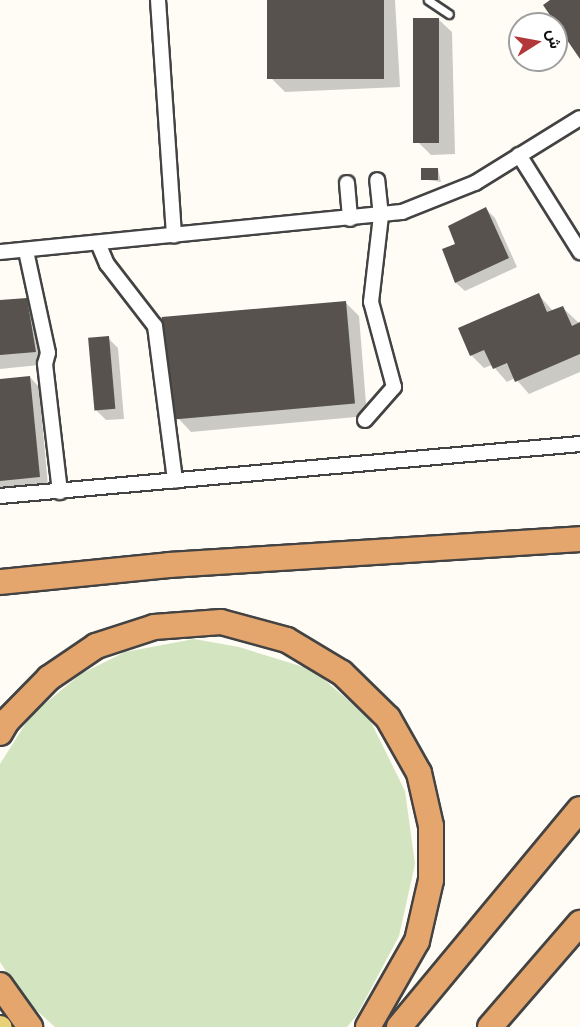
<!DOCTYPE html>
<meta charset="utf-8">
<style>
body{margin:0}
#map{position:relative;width:580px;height:1027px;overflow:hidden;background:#fefcf4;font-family:"Crimson Pro",Vazirmatn,serif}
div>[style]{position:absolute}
.green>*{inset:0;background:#d3e5c0}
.shadow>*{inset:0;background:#0003}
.building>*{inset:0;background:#57524d;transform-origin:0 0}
.roads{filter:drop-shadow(2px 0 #434343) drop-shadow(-2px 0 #434343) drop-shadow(0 2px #434343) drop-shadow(0 -2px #434343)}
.service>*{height:7px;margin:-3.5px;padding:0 3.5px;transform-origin:3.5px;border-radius:3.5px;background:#fff}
.minor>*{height:14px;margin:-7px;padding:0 7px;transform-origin:7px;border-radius:7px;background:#fff}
.primary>*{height:21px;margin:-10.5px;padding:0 10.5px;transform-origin:10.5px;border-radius:10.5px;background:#e9d178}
.motorway>*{height:24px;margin:-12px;padding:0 12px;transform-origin:12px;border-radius:12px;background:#e4a66c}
span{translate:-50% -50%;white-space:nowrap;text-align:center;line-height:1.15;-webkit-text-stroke:6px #fff;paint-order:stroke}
.north{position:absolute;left:508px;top:12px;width:60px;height:60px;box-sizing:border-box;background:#fff;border:2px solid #9f9f9f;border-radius:50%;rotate:79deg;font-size:16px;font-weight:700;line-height:24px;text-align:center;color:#101010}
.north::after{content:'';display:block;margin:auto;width:21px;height:27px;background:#b13739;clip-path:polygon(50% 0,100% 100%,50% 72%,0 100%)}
</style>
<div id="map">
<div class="green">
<div style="clip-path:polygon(194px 639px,239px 647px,313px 670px,369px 718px,405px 791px,415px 864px,399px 936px,357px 1015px,347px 1027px,55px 1027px,24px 999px,0 962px,0 764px,31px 715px,81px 674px,125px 652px)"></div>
</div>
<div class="shadow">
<div style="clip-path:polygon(269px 0,395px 0,400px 87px,285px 92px,272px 79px)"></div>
<div style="clip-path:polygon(438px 19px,452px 32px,455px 154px,431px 155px,418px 142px)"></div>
<div style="clip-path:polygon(438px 169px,441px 182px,422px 179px)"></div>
<div style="clip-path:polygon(486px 209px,495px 218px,517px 267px,465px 291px,456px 283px,444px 250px,457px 245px)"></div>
<div style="clip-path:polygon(538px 294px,553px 311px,562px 307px,580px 324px,580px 372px,529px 394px,515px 378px,507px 382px,492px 365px,484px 368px,471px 355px)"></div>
<div style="clip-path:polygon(26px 299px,39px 312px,49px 364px,0 369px,0 302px)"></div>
<div style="clip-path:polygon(346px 303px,359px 316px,367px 416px,191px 432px,178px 418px)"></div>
<div style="clip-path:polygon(108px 338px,118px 348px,124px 419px,106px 420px,96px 410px)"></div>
<div style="clip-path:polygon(30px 377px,39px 387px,48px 486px,0 490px,0 380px)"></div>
</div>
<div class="building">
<div style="left:267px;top:0;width:117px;height:79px"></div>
<div style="clip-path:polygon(550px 0,580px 0,580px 59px,543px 5px)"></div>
<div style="left:413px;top:18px;width:26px;height:125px"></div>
<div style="left:421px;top:168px;width:17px;height:12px"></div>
<div style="clip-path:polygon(486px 207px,509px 258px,455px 283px,442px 249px,455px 244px,448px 226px)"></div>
<div style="clip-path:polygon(539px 293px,547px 312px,563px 306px,572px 326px,580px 322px,580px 354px,515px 382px,507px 363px,493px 369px,484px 350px,470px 356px,458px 328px)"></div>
<div style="clip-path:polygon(27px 298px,36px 352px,0 355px,0 300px)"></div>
<div style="left:346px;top:301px;width:103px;height:185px;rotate:85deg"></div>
<div style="left:109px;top:336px;width:73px;height:21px;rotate:85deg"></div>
<div style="clip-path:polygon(30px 376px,40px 477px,0 481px,0 379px)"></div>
</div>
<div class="roads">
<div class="service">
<div style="left:428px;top:0;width:25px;rotate:34deg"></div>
</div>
<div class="minor">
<div style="left:158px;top:0;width:236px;rotate:86.1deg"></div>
<div style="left:519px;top:155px;width:115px;rotate:57.8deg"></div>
<div style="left:347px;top:183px;width:36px;rotate:85deg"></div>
<div style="left:98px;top:243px;width:23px;rotate:67deg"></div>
<div style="left:107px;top:264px;width:78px;rotate:52.3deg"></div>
<div style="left:155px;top:326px;width:156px;rotate:82.6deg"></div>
<div style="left:26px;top:251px;width:104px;rotate:77.8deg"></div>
<div style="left:48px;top:353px;width:11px;rotate:105deg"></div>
<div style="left:45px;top:364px;width:129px;rotate:83.3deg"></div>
<div style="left:0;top:252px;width:404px;rotate:-5.7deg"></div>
<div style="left:402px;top:212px;width:79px;rotate:-21.7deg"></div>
<div style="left:475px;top:183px;width:123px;rotate:-31.8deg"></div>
<div style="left:365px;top:420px;width:44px;rotate:-48.7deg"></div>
<div style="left:394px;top:387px;width:88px;rotate:-105.1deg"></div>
<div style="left:371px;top:302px;width:87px;rotate:-83.4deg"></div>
<div style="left:381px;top:216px;width:36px;rotate:-96deg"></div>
<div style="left:0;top:496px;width:582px;rotate:-5.12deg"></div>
</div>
<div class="primary">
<div style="left:0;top:1026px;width:1px;rotate:45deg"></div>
</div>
<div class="motorway">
<div style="left:0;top:582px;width:170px;rotate:-5.7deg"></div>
<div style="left:169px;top:565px;width:412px;rotate:-3.6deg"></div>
<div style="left:0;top:733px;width:14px;rotate:-60deg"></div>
<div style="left:7px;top:721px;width:60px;rotate:-45.7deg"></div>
<div style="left:49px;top:678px;width:57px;rotate:-34.2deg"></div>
<div style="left:96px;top:646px;width:61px;rotate:-18.1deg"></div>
<div style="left:154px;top:627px;width:67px;rotate:-4.3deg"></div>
<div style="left:221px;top:622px;width:68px;rotate:15.3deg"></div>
<div style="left:287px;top:640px;width:64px;rotate:31deg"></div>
<div style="left:342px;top:673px;width:64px;rotate:44.4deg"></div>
<div style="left:388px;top:718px;width:63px;rotate:60.6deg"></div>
<div style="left:419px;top:773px;width:54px;rotate:77.2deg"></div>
<div style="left:431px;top:826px;width:54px;rotate:90deg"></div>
<div style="left:431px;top:880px;width:63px;rotate:102.9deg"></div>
<div style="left:417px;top:941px;width:99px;rotate:119.7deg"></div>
<div style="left:0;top:985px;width:52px;rotate:54.5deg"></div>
<div style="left:399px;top:1027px;width:283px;rotate:-50.3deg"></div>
<div style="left:490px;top:1027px;width:138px;rotate:-49.1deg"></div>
</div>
</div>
<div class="north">ش</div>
</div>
